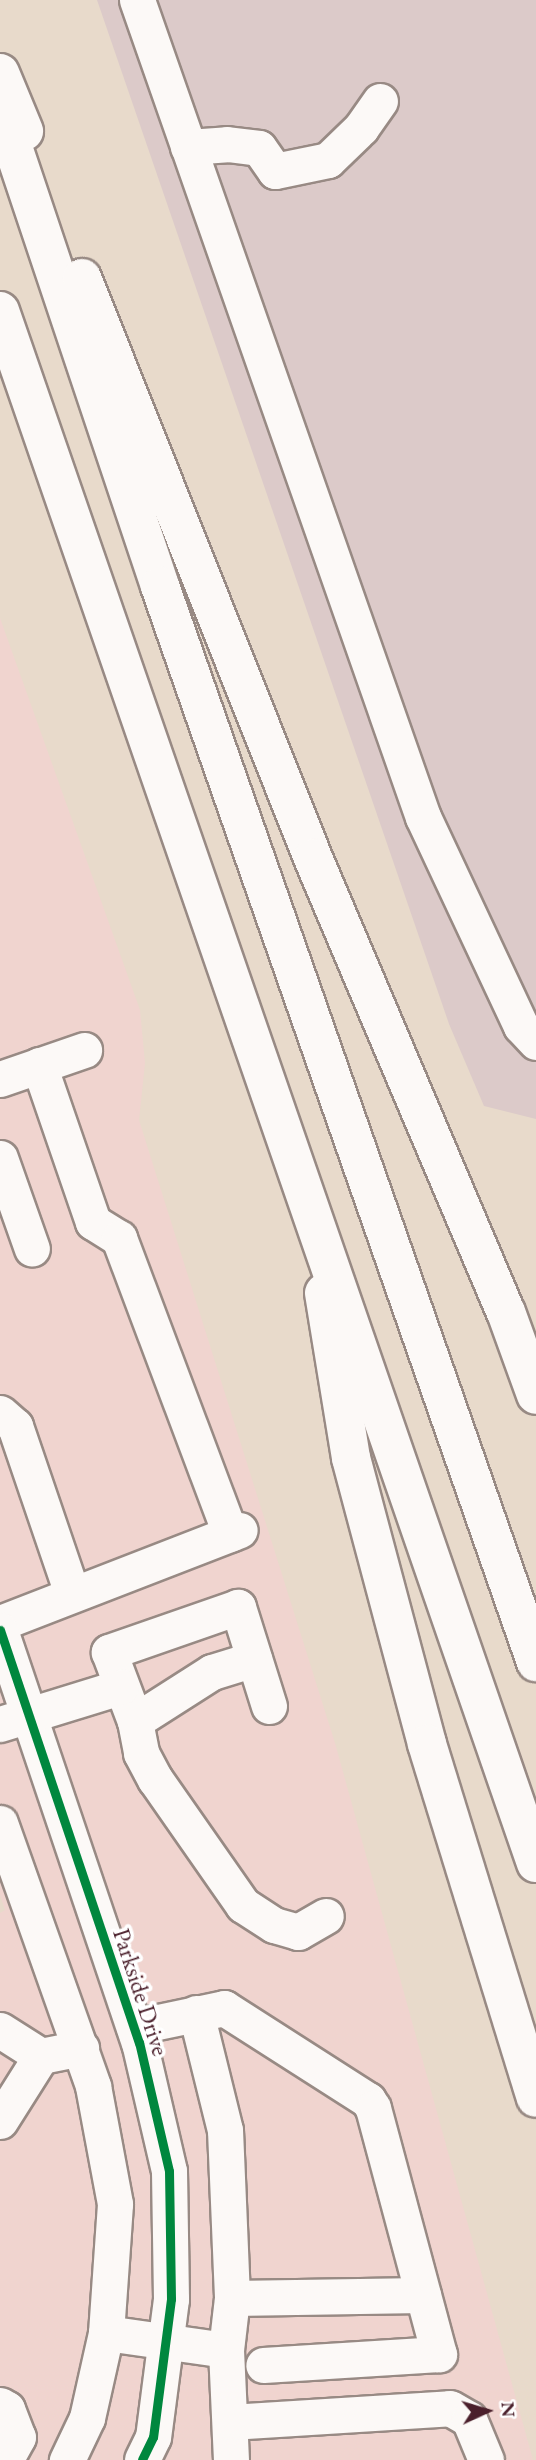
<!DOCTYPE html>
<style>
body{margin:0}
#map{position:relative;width:536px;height:2460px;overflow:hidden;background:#e8dacb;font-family:"EB Garamond",serif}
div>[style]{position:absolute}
.built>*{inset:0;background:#f0d4cf}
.industrial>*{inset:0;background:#dccac9}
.roads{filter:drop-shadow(2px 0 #988a84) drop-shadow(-2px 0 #988a84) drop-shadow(0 2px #988a84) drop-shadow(0 -2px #988a84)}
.minor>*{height:35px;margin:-17.5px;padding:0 17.5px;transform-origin:17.5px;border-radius:17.5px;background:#fcf9f7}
.highway>*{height:38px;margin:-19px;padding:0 19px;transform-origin:19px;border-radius:19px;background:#fcf9f7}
.cycleway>*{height:9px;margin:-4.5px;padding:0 4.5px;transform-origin:4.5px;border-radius:4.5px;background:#00873e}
span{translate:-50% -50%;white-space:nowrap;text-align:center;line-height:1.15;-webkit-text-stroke:7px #fff;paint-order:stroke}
.street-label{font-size:24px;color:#4a1f2b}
.north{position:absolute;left:452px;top:2376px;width:70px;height:70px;-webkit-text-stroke:5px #fff;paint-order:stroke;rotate:86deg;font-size:19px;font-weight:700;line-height:28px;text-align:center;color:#4a1f2b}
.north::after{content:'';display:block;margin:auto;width:24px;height:32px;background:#4a1f2b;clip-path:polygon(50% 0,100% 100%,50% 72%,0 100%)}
</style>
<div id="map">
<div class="built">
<div style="clip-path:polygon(0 618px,140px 1010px,145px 1063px,139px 1120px,335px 1743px,533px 2460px,0 2460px,0 1913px,5px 1910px,0 1895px)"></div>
</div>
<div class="industrial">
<div style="clip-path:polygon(97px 0,536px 0,536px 1119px,484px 1106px,449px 1024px)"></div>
</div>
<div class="roads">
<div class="minor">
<div style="left:137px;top:0;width:866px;rotate:70.71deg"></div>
<div style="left:423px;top:817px;width:231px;rotate:64.9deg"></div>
<div style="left:521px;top:1026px;width:22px;rotate:47deg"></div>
<div style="left:188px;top:147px;width:39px;rotate:-4deg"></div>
<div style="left:227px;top:144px;width:32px;rotate:7deg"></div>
<div style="left:259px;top:148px;width:28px;rotate:55deg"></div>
<div style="left:275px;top:171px;width:54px;rotate:-11.7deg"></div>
<div style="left:328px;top:160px;width:46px;rotate:-44.1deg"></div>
<div style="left:361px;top:128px;width:33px;rotate:-55deg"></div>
<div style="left:39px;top:1065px;width:166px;rotate:71deg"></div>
<div style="left:93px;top:1222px;width:31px;rotate:32deg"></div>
<div style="left:119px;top:1238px;width:316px;rotate:69.4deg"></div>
<div style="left:0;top:1079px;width:89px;rotate:-19deg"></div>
<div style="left:0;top:1158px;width:96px;rotate:70.6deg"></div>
<div style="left:0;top:1413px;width:20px;rotate:41deg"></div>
<div style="left:15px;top:1426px;width:176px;rotate:71.2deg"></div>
<div style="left:0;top:1623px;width:257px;rotate:-21.2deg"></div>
<div style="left:0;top:1630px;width:435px;rotate:71.4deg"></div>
<div style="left:139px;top:2042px;width:132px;rotate:76.9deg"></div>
<div style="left:169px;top:2171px;width:128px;rotate:89.1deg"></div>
<div style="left:171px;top:2299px;width:139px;rotate:97.4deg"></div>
<div style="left:153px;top:2437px;width:25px;rotate:116deg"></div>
<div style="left:269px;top:1706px;width:104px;rotate:-107.4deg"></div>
<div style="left:238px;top:1607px;width:137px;rotate:160.8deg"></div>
<div style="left:109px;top:1652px;width:74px;rotate:69.4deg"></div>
<div style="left:135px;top:1721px;width:33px;rotate:79deg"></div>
<div style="left:141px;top:1753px;width:30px;rotate:62deg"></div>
<div style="left:155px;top:1779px;width:154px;rotate:55.1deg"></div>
<div style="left:243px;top:1905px;width:37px;rotate:33deg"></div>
<div style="left:274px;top:1925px;width:25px;rotate:16deg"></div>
<div style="left:298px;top:1932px;width:32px;rotate:-30deg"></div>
<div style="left:135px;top:1721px;width:91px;rotate:-32.5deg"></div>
<div style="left:212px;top:1672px;width:44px;rotate:-17.2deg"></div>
<div style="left:0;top:1724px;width:126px;rotate:-17.1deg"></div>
<div style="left:0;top:1823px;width:279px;rotate:70.5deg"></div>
<div style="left:93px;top:2086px;width:120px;rotate:79.4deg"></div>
<div style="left:115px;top:2204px;width:129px;rotate:94deg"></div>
<div style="left:106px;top:2333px;width:87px;rotate:102.6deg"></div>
<div style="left:87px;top:2418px;width:47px;rotate:115.5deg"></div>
<div style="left:196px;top:2013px;width:121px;rotate:76.1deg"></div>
<div style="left:225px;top:2130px;width:168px;rotate:87.6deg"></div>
<div style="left:232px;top:2298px;width:52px;rotate:96.6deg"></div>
<div style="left:226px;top:2350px;width:110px;rotate:87.4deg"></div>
<div style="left:134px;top:2027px;width:92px;rotate:-11.9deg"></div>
<div style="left:224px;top:2008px;width:171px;rotate:32.6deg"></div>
<div style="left:368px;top:2100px;width:9px;rotate:58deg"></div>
<div style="left:373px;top:2108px;width:255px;rotate:75deg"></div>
<div style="left:439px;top:2354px;width:176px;rotate:176.4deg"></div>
<div style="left:0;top:2030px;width:49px;rotate:32.4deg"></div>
<div style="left:0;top:2121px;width:77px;rotate:-57.8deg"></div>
<div style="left:41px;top:2056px;width:41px;rotate:-11.3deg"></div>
<div style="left:232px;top:2298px;width:191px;rotate:-0.9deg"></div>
<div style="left:106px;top:2333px;width:121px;rotate:8.1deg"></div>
<div style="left:0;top:2405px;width:8px;rotate:30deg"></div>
<div style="left:7px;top:2409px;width:30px;rotate:69deg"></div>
<div style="left:18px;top:2437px;width:26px;rotate:119deg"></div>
<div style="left:230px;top:2422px;width:220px;rotate:-3.6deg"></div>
<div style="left:450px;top:2408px;width:22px;rotate:30deg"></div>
<div style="left:469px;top:2419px;width:44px;rotate:67.5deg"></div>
</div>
<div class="highway">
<div style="left:0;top:73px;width:63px;rotate:67.5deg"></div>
<div style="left:0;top:108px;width:504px;rotate:71.49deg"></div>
<div style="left:160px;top:586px;width:1140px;rotate:70.74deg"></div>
<div style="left:82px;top:278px;width:624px;rotate:68.28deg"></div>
<div style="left:313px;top:858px;width:493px;rotate:67deg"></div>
<div style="left:506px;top:1312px;width:88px;rotate:70.1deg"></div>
<div style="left:0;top:311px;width:1642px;rotate:70.95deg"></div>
<div style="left:324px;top:1293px;width:167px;rotate:80.7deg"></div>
<div style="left:351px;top:1458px;width:296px;rotate:75.1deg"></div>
<div style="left:427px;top:1744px;width:370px;rotate:72.9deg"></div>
</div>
</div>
<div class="cycleway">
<div style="left:0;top:1630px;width:435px;rotate:71.4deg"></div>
<div style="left:139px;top:2042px;width:132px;rotate:76.9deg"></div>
<div style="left:169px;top:2171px;width:128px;rotate:89.1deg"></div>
<div style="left:171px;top:2299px;width:139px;rotate:97.4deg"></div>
<div style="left:153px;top:2437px;width:25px;rotate:116deg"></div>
</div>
<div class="street-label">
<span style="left:141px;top:1992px;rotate:72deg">Parkside Drive</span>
</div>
<div class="north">N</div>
</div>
